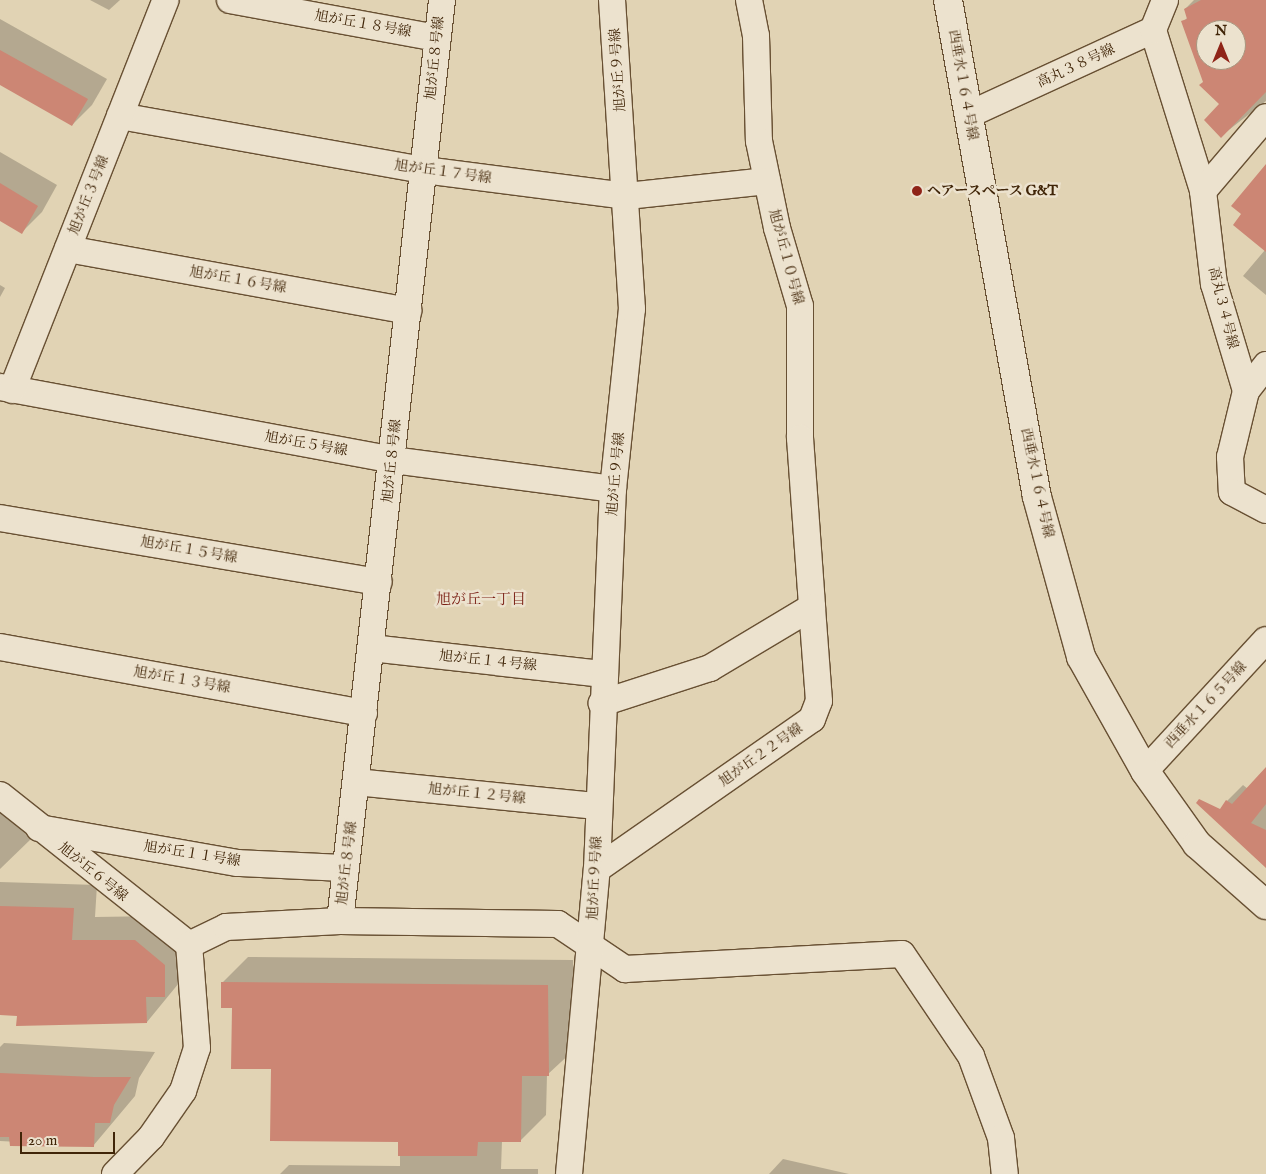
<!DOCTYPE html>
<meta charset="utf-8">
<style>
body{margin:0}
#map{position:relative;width:1266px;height:1174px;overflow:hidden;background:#e1d3b4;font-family:"IM FELL English","Noto Serif JP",serif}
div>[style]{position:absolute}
.shadow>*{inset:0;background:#0003}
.building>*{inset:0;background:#cc8674}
.roads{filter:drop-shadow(1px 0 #685033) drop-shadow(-1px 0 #685033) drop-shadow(0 1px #685033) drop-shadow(0 -1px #685033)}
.street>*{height:26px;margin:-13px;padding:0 13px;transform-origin:13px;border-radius:13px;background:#ece2ce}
.secondary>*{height:28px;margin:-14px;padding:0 14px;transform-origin:14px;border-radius:14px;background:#ece2ce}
.dots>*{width:14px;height:14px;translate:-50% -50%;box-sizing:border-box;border:2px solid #ece2ce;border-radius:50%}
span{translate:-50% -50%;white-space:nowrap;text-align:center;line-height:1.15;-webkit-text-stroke:5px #ece2ce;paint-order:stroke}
.street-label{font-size:14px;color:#402508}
.poi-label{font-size:14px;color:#402508;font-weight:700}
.left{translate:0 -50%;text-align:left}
.neighbourhood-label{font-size:15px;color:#7a1f14}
.north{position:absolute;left:1196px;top:20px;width:50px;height:50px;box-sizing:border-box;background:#ece2ce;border:1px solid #a7967f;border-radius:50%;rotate:0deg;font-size:14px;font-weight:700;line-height:20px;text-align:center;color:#402508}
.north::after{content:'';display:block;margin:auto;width:18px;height:22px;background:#8f2418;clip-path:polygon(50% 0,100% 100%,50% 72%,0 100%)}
.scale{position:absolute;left:20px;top:1132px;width:95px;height:22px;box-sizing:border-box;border:2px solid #402508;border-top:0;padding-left:6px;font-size:15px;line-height:18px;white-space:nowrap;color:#402508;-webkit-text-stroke:4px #ece2ce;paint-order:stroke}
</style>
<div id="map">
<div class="shadow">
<div style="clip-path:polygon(90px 0,120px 0,109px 10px)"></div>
<div style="clip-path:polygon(evenodd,1194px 0,1266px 0,1266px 101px,1221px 136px,1221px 104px,1204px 82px,1183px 22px,1188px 17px,1185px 9px,1194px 0,1206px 30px,1236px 30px,1236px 60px,1206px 60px,1206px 30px)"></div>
<div style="clip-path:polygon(0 19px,107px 79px,92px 105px,72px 125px,0 84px)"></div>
<div style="clip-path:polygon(0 152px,57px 185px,42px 212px,22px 232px,0 219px)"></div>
<div style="clip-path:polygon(1266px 166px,1266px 295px,1243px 276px,1265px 250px,1243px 214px)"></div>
<div style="clip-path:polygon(0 285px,5px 288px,0 297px)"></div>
<div style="clip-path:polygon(1266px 769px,1266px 866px,1227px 801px,1243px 785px,1248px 789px)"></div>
<div style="clip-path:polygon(0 809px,31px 839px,0 869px)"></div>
<div style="clip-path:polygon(0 882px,97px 885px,95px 917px,159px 916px,188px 972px,147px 1022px,0 1014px)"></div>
<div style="clip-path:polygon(248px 957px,573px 960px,575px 1049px,547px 1075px,546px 1115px,520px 1141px,502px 1141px,501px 1169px,538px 1169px,538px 1174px,280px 1174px,289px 1165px,400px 1166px,400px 1141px,272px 1068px,222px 983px)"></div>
<div style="clip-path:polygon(4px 1043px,155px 1052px,139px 1078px,135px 1096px,93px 1146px,0 1141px,0 1047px)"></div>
<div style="clip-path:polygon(783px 1159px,849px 1174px,769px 1174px)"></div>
</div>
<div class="building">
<div style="clip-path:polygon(evenodd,1201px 0,1266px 0,1266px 92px,1221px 138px,1204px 120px,1219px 104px,1199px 85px,1203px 82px,1181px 21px,1187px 19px,1184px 9px,1201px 0,1206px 30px,1236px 30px,1236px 60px,1206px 60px,1206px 30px)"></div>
<div style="clip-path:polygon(0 50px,88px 99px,72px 126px,0 85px)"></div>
<div style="clip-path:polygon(1266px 164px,1266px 252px,1233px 225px,1241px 214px,1231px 206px)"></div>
<div style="clip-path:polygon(0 183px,38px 206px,22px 234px,0 221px)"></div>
<div style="clip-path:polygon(1266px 767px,1266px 804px,1251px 823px,1266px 830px,1266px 868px,1196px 803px,1199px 799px,1220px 809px,1226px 800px,1232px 804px)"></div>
<div style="clip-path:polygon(0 906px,74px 908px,72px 940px,135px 940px,165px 965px,165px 997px,146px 997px,147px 1023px,16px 1026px,17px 1016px,0 1015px)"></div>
<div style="clip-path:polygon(221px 982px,548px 985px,549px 1076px,522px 1076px,521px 1142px,478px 1142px,477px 1156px,398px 1156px,398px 1142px,270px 1141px,271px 1069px,231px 1069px,232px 1008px,221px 1008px)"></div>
<div style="clip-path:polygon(0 1073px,94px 1077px,131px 1077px,114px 1105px,110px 1123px,95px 1123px,94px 1147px,10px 1146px,9px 1137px,0 1137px)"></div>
</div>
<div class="roads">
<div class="street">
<div style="left:230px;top:0;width:211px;rotate:10.4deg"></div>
<div style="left:749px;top:0;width:37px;rotate:79deg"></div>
<div style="left:756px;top:36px;width:105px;rotate:88.4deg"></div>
<div style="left:759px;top:141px;width:89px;rotate:78.3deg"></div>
<div style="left:777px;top:228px;width:81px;rotate:73.6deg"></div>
<div style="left:800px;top:306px;width:132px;rotate:90deg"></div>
<div style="left:800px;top:438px;width:169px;rotate:85.9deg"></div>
<div style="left:1153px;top:30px;width:169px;rotate:72.7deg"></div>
<div style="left:1203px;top:191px;width:94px;rotate:83.3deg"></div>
<div style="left:1214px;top:284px;width:112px;rotate:73.3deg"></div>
<div style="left:1246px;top:391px;width:68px;rotate:103.6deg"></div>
<div style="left:1230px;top:457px;width:35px;rotate:87deg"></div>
<div style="left:1232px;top:492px;width:38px;rotate:28deg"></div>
<div style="left:968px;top:115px;width:204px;rotate:-24.7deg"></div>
<div style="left:1153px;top:30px;width:32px;rotate:-68deg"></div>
<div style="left:120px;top:116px;width:309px;rotate:10.1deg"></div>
<div style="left:424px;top:170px;width:205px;rotate:7.3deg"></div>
<div style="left:627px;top:196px;width:141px;rotate:-6.1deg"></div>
<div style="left:1203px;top:191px;width:97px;rotate:-49.6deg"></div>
<div style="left:68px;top:249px;width:346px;rotate:10.3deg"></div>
<div style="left:0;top:387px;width:400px;rotate:10.5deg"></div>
<div style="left:393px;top:460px;width:222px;rotate:7.5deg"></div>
<div style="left:12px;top:390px;width:419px;rotate:-68.5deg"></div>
<div style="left:1246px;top:391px;width:33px;rotate:-52deg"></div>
<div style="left:0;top:518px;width:384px;rotate:9.6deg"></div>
<div style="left:0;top:647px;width:370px;rotate:10.3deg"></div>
<div style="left:371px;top:648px;width:234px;rotate:6.4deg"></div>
<div style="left:1145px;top:771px;width:178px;rotate:-47.3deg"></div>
<div style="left:356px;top:782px;width:242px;rotate:5.7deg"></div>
<div style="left:0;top:795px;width:241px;rotate:38.4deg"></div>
<div style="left:39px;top:828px;width:202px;rotate:10deg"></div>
<div style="left:238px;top:863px;width:108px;rotate:2.7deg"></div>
<div style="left:597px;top:869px;width:262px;rotate:-34.9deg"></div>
<div style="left:812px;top:719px;width:19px;rotate:-69deg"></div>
<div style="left:819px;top:701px;width:94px;rotate:-94.3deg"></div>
<div style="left:812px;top:607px;width:119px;rotate:149.1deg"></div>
<div style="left:710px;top:668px;width:114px;rotate:162deg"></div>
<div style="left:340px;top:921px;width:927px;rotate:-83.68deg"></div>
<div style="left:189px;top:945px;width:41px;rotate:-25.9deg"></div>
<div style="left:226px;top:927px;width:114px;rotate:-3deg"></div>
<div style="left:340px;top:921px;width:218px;rotate:0.8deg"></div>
<div style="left:558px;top:924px;width:81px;rotate:33.9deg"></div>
<div style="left:625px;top:969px;width:277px;rotate:-3.1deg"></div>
<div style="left:902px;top:954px;width:123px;rotate:55.9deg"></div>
<div style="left:971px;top:1056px;width:87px;rotate:69.9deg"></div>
<div style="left:1001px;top:1138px;width:36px;rotate:84deg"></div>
<div style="left:115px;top:1174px;width:52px;rotate:-45.8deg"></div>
<div style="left:151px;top:1137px;width:56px;rotate:-55.2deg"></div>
<div style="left:183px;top:1091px;width:45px;rotate:-72deg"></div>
<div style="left:197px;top:1048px;width:103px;rotate:-94.4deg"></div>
<div style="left:569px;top:1174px;width:306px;rotate:-84.8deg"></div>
<div style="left:597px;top:869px;width:380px;rotate:-87.6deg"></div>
<div style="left:613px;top:489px;width:181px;rotate:-84deg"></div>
<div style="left:632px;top:309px;width:310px;rotate:-93.7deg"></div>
</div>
<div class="secondary">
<div style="left:948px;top:0;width:505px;rotate:79.85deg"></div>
<div style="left:1037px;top:497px;width:166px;rotate:74.6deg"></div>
<div style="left:1081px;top:657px;width:131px;rotate:60.7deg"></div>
<div style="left:1145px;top:771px;width:90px;rotate:54.5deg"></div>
<div style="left:1197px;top:844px;width:92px;rotate:41.5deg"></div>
</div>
</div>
<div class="dots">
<div style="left:917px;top:191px;background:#8f2418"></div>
</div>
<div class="street-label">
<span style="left:363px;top:24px;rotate:10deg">旭が丘１８号線</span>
<span style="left:435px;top:58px;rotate:-84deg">旭が丘８号線</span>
<span style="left:1076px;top:66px;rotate:-25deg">高丸３８号線</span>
<span style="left:618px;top:70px;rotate:-94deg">旭が丘９号線</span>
<span style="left:963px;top:85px;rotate:80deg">西垂水１６４号線</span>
<span style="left:443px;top:172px;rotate:8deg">旭が丘１７号線</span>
<span style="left:89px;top:195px;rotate:-68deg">旭が丘３号線</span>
<span style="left:786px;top:257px;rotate:75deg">旭が丘１０号線</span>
<span style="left:238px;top:280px;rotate:10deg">旭が丘１６号線</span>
<span style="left:1223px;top:308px;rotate:76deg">高丸３４号線</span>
<span style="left:306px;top:444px;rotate:10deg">旭が丘５号線</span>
<span style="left:392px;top:461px;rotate:-84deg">旭が丘８号線</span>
<span style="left:616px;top:474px;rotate:-85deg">旭が丘９号線</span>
<span style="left:1037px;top:483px;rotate:78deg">西垂水１６４号線</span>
<span style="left:189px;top:550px;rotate:10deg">旭が丘１５号線</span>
<span style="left:488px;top:661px;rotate:6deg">旭が丘１４号線</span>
<span style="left:182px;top:680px;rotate:10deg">旭が丘１３号線</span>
<span style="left:1206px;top:705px;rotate:-47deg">西垂水１６５号線</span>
<span style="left:761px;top:755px;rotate:-35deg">旭が丘２２号線</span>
<span style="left:477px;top:794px;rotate:6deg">旭が丘１２号線</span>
<span style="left:192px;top:854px;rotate:9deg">旭が丘１１号線</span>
<span style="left:347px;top:863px;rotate:-83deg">旭が丘８号線</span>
<span style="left:93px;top:872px;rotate:39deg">旭が丘６号線</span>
<span style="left:595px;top:878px;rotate:-87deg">旭が丘９号線</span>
</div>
<div class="poi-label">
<span class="left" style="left:927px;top:191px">ヘアースペース G&amp;T</span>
</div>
<div class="neighbourhood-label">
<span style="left:481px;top:600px">旭が丘一丁目</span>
</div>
<div class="north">N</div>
<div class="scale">20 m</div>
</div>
